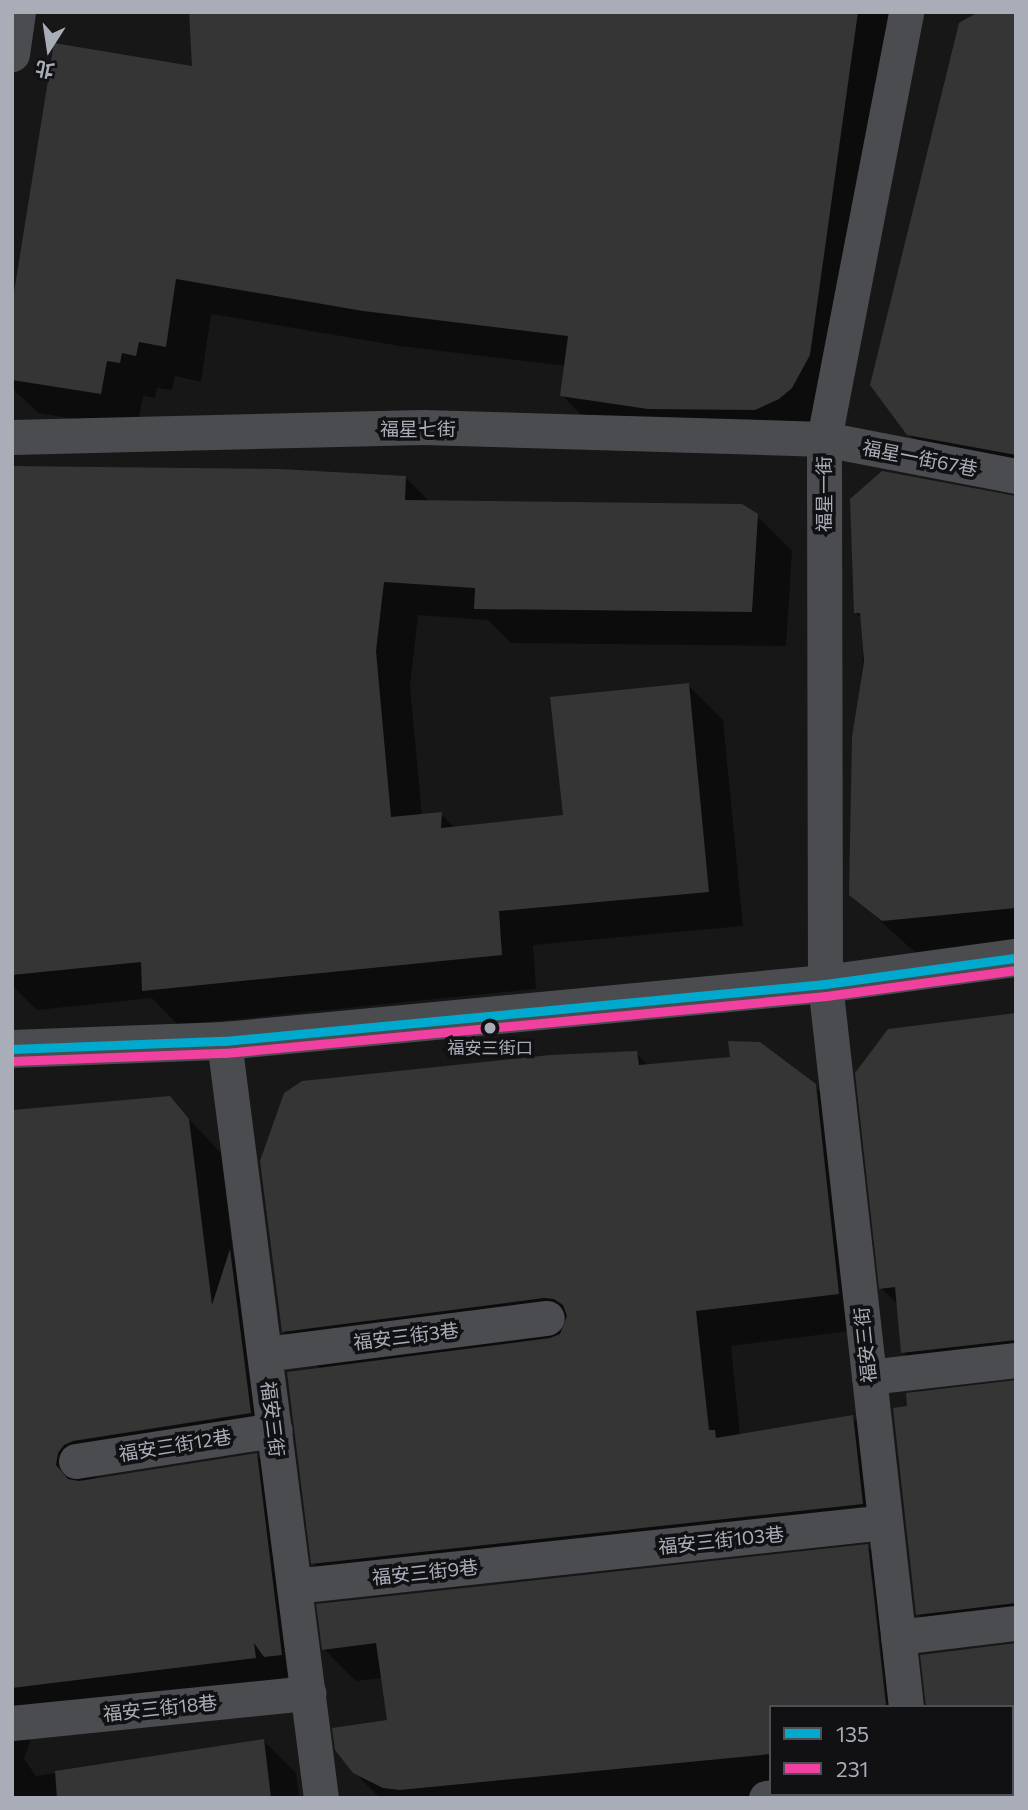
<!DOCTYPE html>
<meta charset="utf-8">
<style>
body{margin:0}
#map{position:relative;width:1028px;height:1810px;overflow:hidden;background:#171717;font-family:Commissioner,"Noto Sans TC",sans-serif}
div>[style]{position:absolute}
.shadow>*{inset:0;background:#0007}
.building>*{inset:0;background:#353536}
.service>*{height:35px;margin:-17.5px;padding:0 17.5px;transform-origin:17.5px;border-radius:17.5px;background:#4b4c50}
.minor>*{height:38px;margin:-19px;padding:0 19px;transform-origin:19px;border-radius:19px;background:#4b4c50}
.bus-1>*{height:9px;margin:-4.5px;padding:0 4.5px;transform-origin:4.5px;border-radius:4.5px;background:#00a9ce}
.bus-2>*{height:9px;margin:-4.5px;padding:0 4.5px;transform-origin:4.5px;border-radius:4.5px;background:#f240a1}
.dots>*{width:19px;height:19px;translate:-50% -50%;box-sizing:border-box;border:4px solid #111113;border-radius:50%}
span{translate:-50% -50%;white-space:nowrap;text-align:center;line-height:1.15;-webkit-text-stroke:7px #111113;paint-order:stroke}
.bus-label{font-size:17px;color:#a8adb8}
.street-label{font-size:19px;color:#a8adb8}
.frame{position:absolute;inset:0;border:14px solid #a8adb8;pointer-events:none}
.legend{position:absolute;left:769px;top:1705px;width:245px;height:91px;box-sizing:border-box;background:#111113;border:2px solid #4d4f55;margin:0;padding:9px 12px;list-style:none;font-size:21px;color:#a8adb8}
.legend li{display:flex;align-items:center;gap:14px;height:35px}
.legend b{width:35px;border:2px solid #4d4f55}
.north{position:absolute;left:14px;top:14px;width:70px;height:70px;-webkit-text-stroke:5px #111113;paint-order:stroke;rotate:192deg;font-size:19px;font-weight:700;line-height:28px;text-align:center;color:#a8adb8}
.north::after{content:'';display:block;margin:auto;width:24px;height:32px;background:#a8adb8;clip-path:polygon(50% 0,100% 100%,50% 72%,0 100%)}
</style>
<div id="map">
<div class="shadow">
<div style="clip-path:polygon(191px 12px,898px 12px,828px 424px,597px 431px,562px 395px,566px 366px,400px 346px,211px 314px,201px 382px,175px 376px,172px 390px,157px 388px,155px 398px,143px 396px,137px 429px,38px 413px,12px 388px,12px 313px,194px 68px)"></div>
<div style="clip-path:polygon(1016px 12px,1016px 484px,945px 470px,908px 433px)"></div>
<div style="clip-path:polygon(12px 468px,405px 477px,430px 502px,757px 516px,792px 551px,786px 646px,511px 643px,488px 620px,418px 615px,410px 686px,422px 816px,441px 814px,455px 828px,565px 817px,688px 685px,723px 720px,743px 926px,533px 945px,536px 989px,178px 1025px,152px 998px,37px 1010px,12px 985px)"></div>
<div style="clip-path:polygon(1016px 497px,1016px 947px,920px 957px,851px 894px,854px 737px,863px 660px,862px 619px,856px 613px)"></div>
<div style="clip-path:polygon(1016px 1015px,1016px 1375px,936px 1385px,903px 1352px,898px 1305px,881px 1288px)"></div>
<div style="clip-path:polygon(636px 1053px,649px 1066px,815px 1086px,851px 1121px,874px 1328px,731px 1346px,740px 1436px,852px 1417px,888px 1452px,897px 1539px,348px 1598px,313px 1563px,321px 1369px,283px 1331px)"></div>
<div style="clip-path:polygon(169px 1098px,221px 1153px,233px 1254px,262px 1283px,283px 1445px,106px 1473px,90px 1480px,256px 1455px,288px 1488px,298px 1688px,286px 1676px,287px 1690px,27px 1722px,30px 1742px,24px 1759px,36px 1776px,264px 1741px,296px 1773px,299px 1798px,12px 1798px,12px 1112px)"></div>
<div style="clip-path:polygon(1016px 1382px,1016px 1639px,950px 1646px,918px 1614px)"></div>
<div style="clip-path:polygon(867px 1546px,899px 1578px,914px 1707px,887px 1707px,873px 1579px,870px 1579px,771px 1707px,771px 1794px,792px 1798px,380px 1798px,354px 1772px,389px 1721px,383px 1678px,356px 1681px,324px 1649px)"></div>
<div style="clip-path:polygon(1016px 1645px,1016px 1798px,948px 1798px,948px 1794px,1012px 1794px)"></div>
</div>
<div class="building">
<div style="clip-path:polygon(189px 12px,858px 12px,810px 355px,792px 388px,779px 399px,755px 410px,648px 409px,560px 396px,568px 336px,363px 311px,176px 279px,166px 347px,139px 342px,136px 356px,122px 353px,120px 363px,107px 361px,101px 394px,12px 380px,12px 305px,54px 43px,192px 66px)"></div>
<div style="clip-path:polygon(978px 12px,1016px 12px,1016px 455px,907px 435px,870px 385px,959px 23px)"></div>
<div style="clip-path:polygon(12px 466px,279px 469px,406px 476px,405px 500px,742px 504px,758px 514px,752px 612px,474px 609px,475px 588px,384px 582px,376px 651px,391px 817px,442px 812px,441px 828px,563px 815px,550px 697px,689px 683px,709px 892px,499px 911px,502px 955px,142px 991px,141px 962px,12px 975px)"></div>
<div style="clip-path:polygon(882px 471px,1016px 496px,1016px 908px,882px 921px,849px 895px,852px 737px,864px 661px,860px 613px,854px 613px,850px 499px)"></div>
<div style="clip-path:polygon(1016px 1013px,1016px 1340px,901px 1353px,895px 1287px,879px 1289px,855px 1073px,888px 1029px)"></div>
<div style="clip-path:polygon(728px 1041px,760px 1042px,816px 1084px,839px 1294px,696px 1311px,709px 1430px,715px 1430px,716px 1438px,853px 1415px,863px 1504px,311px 1564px,287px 1372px,550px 1338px,560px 1334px,567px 1316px,563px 1305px,554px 1299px,544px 1298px,282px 1332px,260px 1161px,284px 1093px,302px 1081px,550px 1055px,637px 1051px,639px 1065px,730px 1057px)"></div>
<div style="clip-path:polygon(170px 1096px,189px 1119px,212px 1305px,230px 1249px,251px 1413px,73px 1441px,64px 1445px,58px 1453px,56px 1465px,68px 1479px,79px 1481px,257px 1453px,282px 1655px,264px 1657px,254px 1643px,256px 1658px,12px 1688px,12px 1110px)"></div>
<div style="clip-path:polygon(1016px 1380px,1016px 1603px,916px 1615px,893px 1408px,907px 1406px,906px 1393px)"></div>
<div style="clip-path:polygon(868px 1544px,886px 1707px,771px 1707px,771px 1754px,400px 1790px,383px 1788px,353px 1773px,335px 1750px,332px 1728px,387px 1720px,376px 1643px,322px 1650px,316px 1604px)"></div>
<div style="clip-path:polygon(1016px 1643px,1016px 1707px,926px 1707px,920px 1655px)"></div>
<div style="clip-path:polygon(264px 1739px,271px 1798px,57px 1798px,55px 1771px)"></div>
</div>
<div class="service">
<div style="left:12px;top:54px;width:42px;rotate:-81.9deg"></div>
<div style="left:12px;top:437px;width:411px;rotate:-1.4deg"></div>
<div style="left:423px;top:427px;width:401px;rotate:1.7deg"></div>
<div style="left:824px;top:439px;width:196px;rotate:10.9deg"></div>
<div style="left:224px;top:1041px;width:763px;rotate:82.7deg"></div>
<div style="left:265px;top:1354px;width:284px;rotate:-7.3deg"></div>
<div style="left:869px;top:1377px;width:148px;rotate:-6.6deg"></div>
<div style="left:76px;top:1461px;width:201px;rotate:-8.9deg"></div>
<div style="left:294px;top:1586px;width:594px;rotate:-6.18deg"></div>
<div style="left:898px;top:1637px;width:119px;rotate:-6.8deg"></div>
<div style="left:906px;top:1707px;width:728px;rotate:-96.39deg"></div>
<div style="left:825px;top:984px;width:545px;rotate:-90.11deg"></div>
<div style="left:824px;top:439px;width:435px;rotate:-79.1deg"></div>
<div style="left:12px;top:1723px;width:298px;rotate:-5.8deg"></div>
<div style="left:916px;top:1794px;width:4px;rotate:90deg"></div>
<div style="left:766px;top:1798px;width:38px;rotate:-6deg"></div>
</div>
<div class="minor">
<div style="left:12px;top:1049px;width:212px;rotate:-2.2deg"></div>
<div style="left:224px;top:1041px;width:604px;rotate:-5.42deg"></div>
<div style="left:825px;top:984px;width:193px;rotate:-7.8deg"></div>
</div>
<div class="bus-1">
<div style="left:12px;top:1049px;width:212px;rotate:-2.2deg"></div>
<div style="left:224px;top:1041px;width:604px;rotate:-5.42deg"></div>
<div style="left:825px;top:984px;width:193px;rotate:-7.8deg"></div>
</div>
<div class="bus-2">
<div style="left:12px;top:1061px;width:213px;rotate:-2.2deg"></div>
<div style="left:225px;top:1053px;width:604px;rotate:-5.42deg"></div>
<div style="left:826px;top:996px;width:192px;rotate:-7.8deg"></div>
</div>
<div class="dots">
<div style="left:490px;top:1028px;background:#a8adb8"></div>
</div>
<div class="bus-label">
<span style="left:490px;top:1048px">福安三街口</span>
</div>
<div class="street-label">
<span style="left:418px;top:429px">福星七街</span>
<span style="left:920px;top:458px;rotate:11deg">福星一街67巷</span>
<span style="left:824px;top:494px;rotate:-90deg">福星一街</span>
<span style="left:406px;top:1336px;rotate:-7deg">福安三街3巷</span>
<span style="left:865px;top:1345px;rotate:-96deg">福安三街</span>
<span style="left:273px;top:1419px;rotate:83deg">福安三街</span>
<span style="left:175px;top:1445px;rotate:-9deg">福安三街12巷</span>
<span style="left:721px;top:1540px;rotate:-6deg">福安三街103巷</span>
<span style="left:425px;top:1572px;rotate:-6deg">福安三街9巷</span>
<span style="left:160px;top:1708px;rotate:-6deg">福安三街18巷</span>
</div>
<div class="frame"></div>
<ul class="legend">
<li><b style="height:9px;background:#00a9ce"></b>135</li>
<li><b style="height:9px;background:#f240a1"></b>231</li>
</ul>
<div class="north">北</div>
</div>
